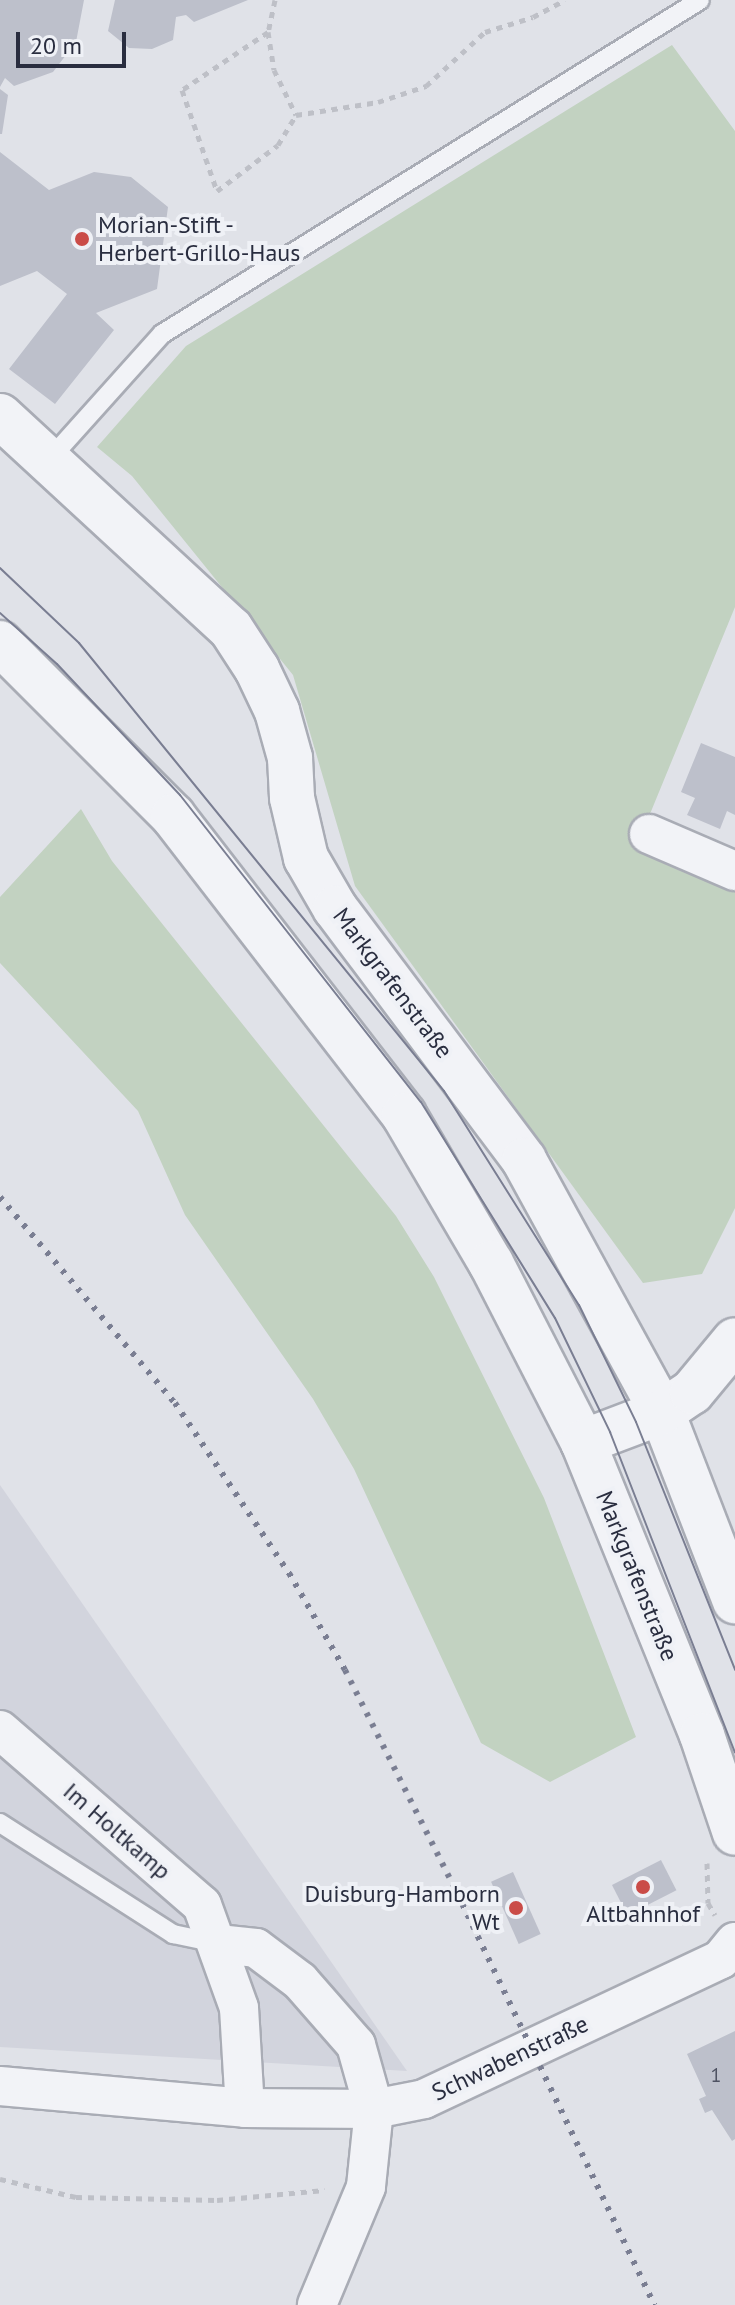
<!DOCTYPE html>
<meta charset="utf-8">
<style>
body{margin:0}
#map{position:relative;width:735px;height:2305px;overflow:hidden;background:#e0e2e8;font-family:"PT Sans",sans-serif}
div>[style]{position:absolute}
.built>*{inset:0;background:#d2d4dd}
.green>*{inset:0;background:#c2d2c1}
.building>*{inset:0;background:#bdc0cb;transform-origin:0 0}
.path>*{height:5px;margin-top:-2.5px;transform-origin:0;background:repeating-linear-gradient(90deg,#bec0c7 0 6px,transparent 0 12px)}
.roads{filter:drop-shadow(2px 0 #a9acb5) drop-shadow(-2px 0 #a9acb5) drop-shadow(0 2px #a9acb5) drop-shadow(0 -2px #a9acb5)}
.service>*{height:18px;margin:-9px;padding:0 9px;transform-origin:9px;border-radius:9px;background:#f2f3f7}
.minor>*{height:38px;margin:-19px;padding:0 19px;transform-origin:19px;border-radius:19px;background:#f2f3f7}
.tertiary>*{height:44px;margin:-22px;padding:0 22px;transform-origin:22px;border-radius:22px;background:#f2f3f7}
.tram>*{height:2px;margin:-1px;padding:0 1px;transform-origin:1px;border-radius:1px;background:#7a7e92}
.rail>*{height:6px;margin-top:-3px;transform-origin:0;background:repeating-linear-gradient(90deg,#7a7e92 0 4px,transparent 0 12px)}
.dots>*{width:22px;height:22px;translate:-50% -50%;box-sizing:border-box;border:4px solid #eff1f6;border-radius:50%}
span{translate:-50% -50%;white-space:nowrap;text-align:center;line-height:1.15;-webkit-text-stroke:8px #eff1f6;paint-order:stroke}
.number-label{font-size:20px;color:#4e5262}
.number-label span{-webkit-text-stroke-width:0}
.poi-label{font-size:24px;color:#292d3f}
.left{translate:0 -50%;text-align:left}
.right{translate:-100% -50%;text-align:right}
.street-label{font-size:24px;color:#292d3f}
.scale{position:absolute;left:16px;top:32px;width:110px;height:36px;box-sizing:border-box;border:4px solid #292d3f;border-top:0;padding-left:10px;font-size:24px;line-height:28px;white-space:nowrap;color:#292d3f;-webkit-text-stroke:6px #eff1f6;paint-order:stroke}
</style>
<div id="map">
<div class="built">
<div style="clip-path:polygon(0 1485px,407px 2071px,0 2047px)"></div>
</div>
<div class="green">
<div style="clip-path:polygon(672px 45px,735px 131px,735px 607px,636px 848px,735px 889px,735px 1208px,702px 1274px,643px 1283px,355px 886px,293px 675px,132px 476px,97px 447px,186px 346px)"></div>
<div style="clip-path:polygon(81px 809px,112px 861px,396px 1216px,434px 1277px,544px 1498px,636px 1737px,550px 1782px,481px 1743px,354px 1469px,313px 1399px,185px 1215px,138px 1111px,0 963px,0 897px)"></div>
</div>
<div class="building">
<div style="clip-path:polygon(0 0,84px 0,76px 42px,53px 72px,14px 86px,5px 78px,0 87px)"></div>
<div style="clip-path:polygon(115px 0,248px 0,194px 22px,186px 15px,176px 17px,173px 40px,152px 49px,129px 48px,108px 31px)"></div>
<div style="clip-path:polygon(0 89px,8px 95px,2px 134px,0 134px)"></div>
<div style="clip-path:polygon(0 152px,49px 190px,94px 172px,131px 177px,168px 207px,157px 289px,96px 313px,114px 330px,55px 404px,9px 369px,67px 294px,37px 271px,0 286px)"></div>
<div style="clip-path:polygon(701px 743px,735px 757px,735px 815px,727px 811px,720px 829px,687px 815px,695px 798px,681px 792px)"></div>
<div style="left:661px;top:1860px;width:34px;height:55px;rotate:63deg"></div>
<div style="left:513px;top:1872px;width:68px;height:24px;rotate:66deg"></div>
<div style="clip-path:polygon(735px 2031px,735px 2139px,732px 2141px,712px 2110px,705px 2113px,699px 2099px,706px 2096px,687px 2054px)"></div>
</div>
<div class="path">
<div style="left:275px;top:0;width:33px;rotate:102deg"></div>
<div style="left:268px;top:32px;width:38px;rotate:81deg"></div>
<div style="left:274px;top:70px;width:50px;rotate:63.9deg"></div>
<div style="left:268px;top:32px;width:104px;rotate:146deg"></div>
<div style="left:182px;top:90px;width:107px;rotate:70.9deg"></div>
<div style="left:217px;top:191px;width:76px;rotate:-37deg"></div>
<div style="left:278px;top:145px;width:35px;rotate:-59deg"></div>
<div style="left:296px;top:115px;width:83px;rotate:-9deg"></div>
<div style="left:378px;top:102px;width:51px;rotate:-18.4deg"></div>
<div style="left:426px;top:86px;width:80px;rotate:-42.5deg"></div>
<div style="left:485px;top:32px;width:50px;rotate:-17.4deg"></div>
<div style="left:533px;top:17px;width:36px;rotate:-28deg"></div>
<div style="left:707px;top:1863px;width:40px;rotate:88.6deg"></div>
<div style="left:708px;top:1903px;width:14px;rotate:60deg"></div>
<div style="left:0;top:2179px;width:78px;rotate:13.3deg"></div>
<div style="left:76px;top:2197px;width:141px;rotate:1.2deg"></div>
<div style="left:217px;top:2200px;width:108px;rotate:-5.3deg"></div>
</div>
<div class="roads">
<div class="service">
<div style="left:48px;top:461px;width:171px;rotate:-48.1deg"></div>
<div style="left:162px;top:334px;width:633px;rotate:-31.83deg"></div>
<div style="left:0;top:1823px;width:206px;rotate:32.7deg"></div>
<div style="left:173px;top:1934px;width:44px;rotate:11.8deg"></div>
</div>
<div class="minor">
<div style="left:649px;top:834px;width:94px;rotate:23.3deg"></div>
<div style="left:0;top:1730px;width:267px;rotate:40.9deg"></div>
<div style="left:202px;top:1905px;width:109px;rotate:70.2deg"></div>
<div style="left:239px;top:2008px;width:100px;rotate:86.6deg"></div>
<div style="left:218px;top:1944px;width:38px;rotate:6deg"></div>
<div style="left:256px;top:1948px;width:55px;rotate:36.9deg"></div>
<div style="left:300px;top:1981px;width:85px;rotate:48.8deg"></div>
<div style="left:356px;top:2045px;width:66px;rotate:74.3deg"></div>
<div style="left:374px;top:2109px;width:78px;rotate:95.9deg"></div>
<div style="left:366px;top:2187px;width:128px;rotate:112.6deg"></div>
<div style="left:0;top:2086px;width:246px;rotate:5.1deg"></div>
<div style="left:245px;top:2108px;width:129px;rotate:0.4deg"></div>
<div style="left:374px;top:2109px;width:51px;rotate:-11.3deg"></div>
<div style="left:424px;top:2099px;width:328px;rotate:-25.2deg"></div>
<div style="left:721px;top:1959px;width:22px;rotate:-51deg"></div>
</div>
<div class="tertiary">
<div style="left:0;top:416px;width:314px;rotate:42.7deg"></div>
<div style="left:231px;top:629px;width:48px;rotate:57deg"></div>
<div style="left:257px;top:669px;width:47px;rotate:64.5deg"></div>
<div style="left:277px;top:711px;width:49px;rotate:74.5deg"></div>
<div style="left:290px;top:758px;width:40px;rotate:87.1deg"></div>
<div style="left:292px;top:798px;width:62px;rotate:76.9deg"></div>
<div style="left:306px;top:858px;width:58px;rotate:59.9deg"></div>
<div style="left:335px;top:908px;width:315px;rotate:53.1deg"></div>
<div style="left:524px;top:1160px;width:287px;rotate:61.3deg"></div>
<div style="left:662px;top:1412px;width:203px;rotate:68.9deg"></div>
<div style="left:0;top:643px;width:245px;rotate:45deg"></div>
<div style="left:173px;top:816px;width:378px;rotate:52.3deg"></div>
<div style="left:404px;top:1115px;width:172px;rotate:59.6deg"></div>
<div style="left:491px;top:1263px;width:201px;rotate:62.8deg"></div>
<div style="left:583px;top:1442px;width:316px;rotate:67.9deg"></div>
<div style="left:702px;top:1735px;width:103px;rotate:71.4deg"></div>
<div style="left:583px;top:1442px;width:85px;rotate:-20.8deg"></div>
<div style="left:662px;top:1412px;width:36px;rotate:-34deg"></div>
<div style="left:692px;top:1392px;width:67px;rotate:-50.4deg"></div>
</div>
</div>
<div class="tram">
<div style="left:0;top:568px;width:109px;rotate:43.5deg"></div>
<div style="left:79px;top:643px;width:578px;rotate:50.83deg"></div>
<div style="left:444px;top:1091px;width:253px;rotate:57.8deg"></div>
<div style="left:579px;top:1305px;width:130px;rotate:64deg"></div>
<div style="left:636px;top:1422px;width:267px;rotate:68.2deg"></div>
<div style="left:0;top:613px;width:76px;rotate:41.8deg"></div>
<div style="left:57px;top:664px;width:180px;rotate:46.8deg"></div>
<div style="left:180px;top:795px;width:390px;rotate:51.9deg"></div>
<div style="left:421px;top:1102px;width:254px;rotate:58.2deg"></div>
<div style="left:555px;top:1318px;width:127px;rotate:64.2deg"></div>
<div style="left:610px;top:1432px;width:344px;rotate:68.7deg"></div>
</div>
<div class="rail">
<div style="left:0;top:1197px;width:270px;rotate:49.7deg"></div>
<div style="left:175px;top:1403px;width:205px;rotate:56.2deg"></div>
<div style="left:289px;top:1573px;width:112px;rotate:60deg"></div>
<div style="left:345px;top:1670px;width:250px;rotate:63.3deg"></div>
<div style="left:457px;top:1893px;width:457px;rotate:64.4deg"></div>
</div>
<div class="dots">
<div style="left:82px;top:239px;background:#ca4c48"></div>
<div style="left:643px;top:1887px;background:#ca4c48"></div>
<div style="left:516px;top:1908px;background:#ca4c48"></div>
</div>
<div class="number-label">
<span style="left:716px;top:2075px">1</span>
</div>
<div class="poi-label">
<span class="left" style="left:98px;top:239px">Morian-Stift -<br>Herbert-Grillo-Haus</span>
<span class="right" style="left:500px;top:1908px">Duisburg-Hamborn<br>Wt</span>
<span style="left:643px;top:1914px">Altbahnhof</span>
</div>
<div class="street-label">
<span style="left:393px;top:983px;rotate:53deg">Markgrafenstraße</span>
<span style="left:637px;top:1576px;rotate:68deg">Markgrafenstraße</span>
<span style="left:117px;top:1831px;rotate:41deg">Im Holtkamp</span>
<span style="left:510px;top:2058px;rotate:-25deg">Schwabenstraße</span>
</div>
<div class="scale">20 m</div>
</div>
